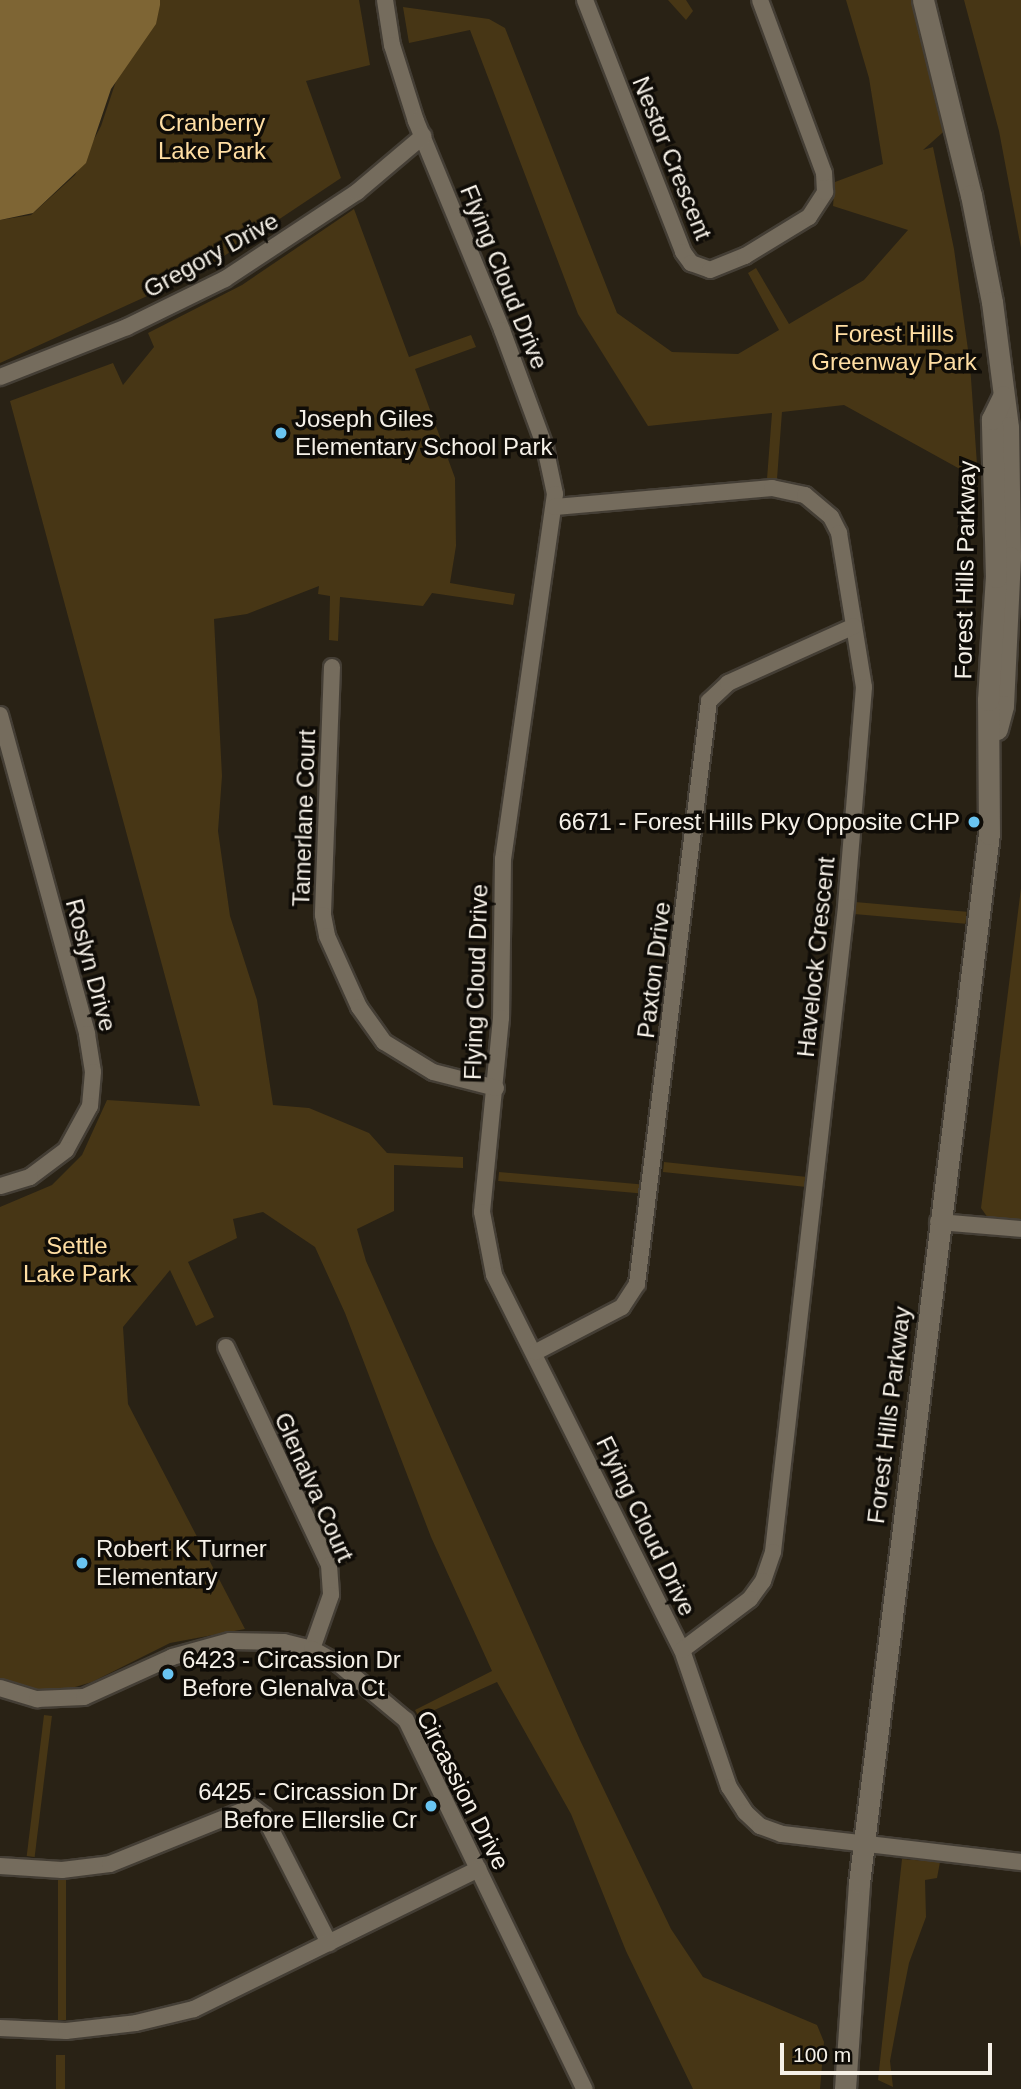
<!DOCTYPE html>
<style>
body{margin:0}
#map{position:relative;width:1021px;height:2089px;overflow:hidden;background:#292215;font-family:Helvetica,sans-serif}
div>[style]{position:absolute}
.green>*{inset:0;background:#473615;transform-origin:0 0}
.water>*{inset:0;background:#7e6534}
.roads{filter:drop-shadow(2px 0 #443e35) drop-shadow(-2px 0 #443e35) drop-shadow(0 2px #443e35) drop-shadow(0 -2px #443e35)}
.street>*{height:16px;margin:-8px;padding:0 8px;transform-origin:8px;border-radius:8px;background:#756c5d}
.secondary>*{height:21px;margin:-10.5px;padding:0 10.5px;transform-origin:10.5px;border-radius:10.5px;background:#756c5d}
.dots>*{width:19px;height:19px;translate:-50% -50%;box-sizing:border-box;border:4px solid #0f0c07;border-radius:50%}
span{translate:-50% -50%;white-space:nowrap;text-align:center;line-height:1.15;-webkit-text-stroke:7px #0f0c07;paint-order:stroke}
.park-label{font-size:24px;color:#ffdea3}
.street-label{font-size:24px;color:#f6f1e8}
.poi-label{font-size:24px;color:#f6f1e8}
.left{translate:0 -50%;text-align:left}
.right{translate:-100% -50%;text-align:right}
.scale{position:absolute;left:780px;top:2043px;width:212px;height:32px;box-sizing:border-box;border:4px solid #f6f1e8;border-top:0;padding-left:9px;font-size:21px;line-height:24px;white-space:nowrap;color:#f6f1e8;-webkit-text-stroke:5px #0f0c07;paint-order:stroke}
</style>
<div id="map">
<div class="green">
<div style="clip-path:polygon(160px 0,359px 0,370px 65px,306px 81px,341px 178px,200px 272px,0 363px,0 220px,31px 215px,75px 175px,101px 126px,119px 72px)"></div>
<div style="clip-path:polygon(668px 0,686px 0,693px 11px,686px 20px)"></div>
<div style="clip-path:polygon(846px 0,911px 0,926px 39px,950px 126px,923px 150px,933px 147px,954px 249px,970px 364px,978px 479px,844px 405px,782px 412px,777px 479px,767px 479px,772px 413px,648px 426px,578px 314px,470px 30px,409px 43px,403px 7px,489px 19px,505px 28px,617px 313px,672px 352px,738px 354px,779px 330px,748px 273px,756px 268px,789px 324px,864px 280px,908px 230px,833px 206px,835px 182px,883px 164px,869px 78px)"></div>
<div style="clip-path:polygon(964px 0,1021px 0,1021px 248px,999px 131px)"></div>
<div style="clip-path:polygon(354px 209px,409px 357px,471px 335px,476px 347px,415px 369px,455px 478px,456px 546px,450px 583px,515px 594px,513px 605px,432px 593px,423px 606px,340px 597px,338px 641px,329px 640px,330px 596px,318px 594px,319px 586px,247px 614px,214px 619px,222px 776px,218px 831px,230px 916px,257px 1000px,273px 1105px,309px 1108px,369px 1133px,387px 1153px,463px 1157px,463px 1168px,394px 1165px,394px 1211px,357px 1229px,366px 1261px,580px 1740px,671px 1929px,703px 1977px,817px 2025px,824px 2042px,820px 2089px,693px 2089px,626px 1951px,571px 1814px,497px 1682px,419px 1717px,415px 1710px,492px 1671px,431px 1537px,345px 1313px,315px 1247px,263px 1212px,233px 1219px,237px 1238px,188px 1262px,214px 1317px,196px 1326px,170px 1270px,123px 1327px,128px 1404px,245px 1629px,170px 1643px,92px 1682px,65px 1690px,36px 1690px,0 1680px,0 1207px,52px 1185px,82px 1155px,107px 1100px,200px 1106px,10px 401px,113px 363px,123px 385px,154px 347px,148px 333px,242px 285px)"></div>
<div style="clip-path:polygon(1021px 888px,1021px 1221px,988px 1218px,981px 1208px)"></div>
<div style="left:855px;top:902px;width:112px;height:12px;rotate:5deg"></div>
<div style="left:664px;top:1162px;width:142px;height:10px;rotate:6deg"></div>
<div style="left:499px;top:1172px;width:141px;height:9px;rotate:5deg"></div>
<div style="left:44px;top:1715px;width:8px;height:142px;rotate:7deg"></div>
<div style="clip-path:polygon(902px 1859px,940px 1862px,937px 1878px,925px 1880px,926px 1917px,909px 1963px,899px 2013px,890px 2061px,893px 2087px,878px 2080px)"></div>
<div style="left:58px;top:1879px;width:8px;height:141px"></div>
<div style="left:56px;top:2055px;width:9px;height:34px"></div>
</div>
<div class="water">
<div style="clip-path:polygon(0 0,160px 0,160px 5px,156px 24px,111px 89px,86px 163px,33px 213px,0 220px)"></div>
</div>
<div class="roads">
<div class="street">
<div style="left:385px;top:0;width:46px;rotate:81.2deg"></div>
<div style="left:392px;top:45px;width:80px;rotate:72.5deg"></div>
<div style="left:416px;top:121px;width:226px;rotate:67.6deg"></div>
<div style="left:502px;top:330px;width:125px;rotate:69.8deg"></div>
<div style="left:545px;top:447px;width:48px;rotate:78deg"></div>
<div style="left:555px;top:494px;width:369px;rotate:98.1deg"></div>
<div style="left:503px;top:859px;width:159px;rotate:90.7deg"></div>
<div style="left:501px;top:1018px;width:195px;rotate:95.6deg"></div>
<div style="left:482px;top:1212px;width:64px;rotate:79.2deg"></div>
<div style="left:494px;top:1275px;width:419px;rotate:63.4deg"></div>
<div style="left:682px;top:1650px;width:145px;rotate:71.1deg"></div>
<div style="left:729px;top:1787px;width:30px;rotate:57deg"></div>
<div style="left:745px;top:1812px;width:21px;rotate:43deg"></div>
<div style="left:760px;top:1826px;width:23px;rotate:20deg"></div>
<div style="left:782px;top:1834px;width:241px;rotate:6.7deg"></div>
<div style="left:585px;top:0;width:270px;rotate:68.7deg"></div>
<div style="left:683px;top:252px;width:14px;rotate:54deg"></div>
<div style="left:691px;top:263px;width:20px;rotate:20deg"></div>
<div style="left:710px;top:270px;width:38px;rotate:-22deg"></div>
<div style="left:745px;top:256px;width:75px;rotate:-31.4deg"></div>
<div style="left:809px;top:217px;width:30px;rotate:-57deg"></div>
<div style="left:825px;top:192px;width:19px;rotate:-93deg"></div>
<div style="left:824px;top:173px;width:184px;rotate:-110.3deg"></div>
<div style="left:0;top:377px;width:136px;rotate:-21.5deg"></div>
<div style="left:127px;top:327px;width:109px;rotate:-26.1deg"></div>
<div style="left:225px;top:279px;width:158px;rotate:-33.4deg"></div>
<div style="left:357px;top:192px;width:87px;rotate:-40.3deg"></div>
<div style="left:555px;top:507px;width:218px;rotate:-5deg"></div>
<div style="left:772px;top:488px;width:34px;rotate:12deg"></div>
<div style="left:805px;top:495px;width:34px;rotate:40deg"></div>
<div style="left:831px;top:517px;width:18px;rotate:63deg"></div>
<div style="left:839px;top:533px;width:156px;rotate:80.8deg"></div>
<div style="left:864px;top:687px;width:221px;rotate:94.7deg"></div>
<div style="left:846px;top:907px;width:649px;rotate:96.46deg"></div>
<div style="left:773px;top:1552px;width:31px;rotate:109deg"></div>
<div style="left:763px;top:1581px;width:22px;rotate:126deg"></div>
<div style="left:750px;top:1599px;width:85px;rotate:143.1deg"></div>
<div style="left:332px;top:667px;width:248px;rotate:92.1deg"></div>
<div style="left:323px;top:915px;width:21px;rotate:79deg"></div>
<div style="left:327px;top:936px;width:78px;rotate:65.7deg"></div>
<div style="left:359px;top:1007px;width:43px;rotate:54.5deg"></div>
<div style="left:384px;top:1042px;width:57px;rotate:31.5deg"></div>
<div style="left:433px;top:1072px;width:65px;rotate:14.3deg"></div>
<div style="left:0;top:715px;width:331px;rotate:74.7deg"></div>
<div style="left:87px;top:1034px;width:38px;rotate:81deg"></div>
<div style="left:93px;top:1072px;width:34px;rotate:95deg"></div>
<div style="left:90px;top:1106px;width:50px;rotate:118.6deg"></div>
<div style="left:66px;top:1150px;width:45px;rotate:143.1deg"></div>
<div style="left:30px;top:1177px;width:31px;rotate:163deg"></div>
<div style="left:938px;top:1222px;width:83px;rotate:4.8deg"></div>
<div style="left:226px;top:1347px;width:241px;rotate:64.7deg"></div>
<div style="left:329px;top:1565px;width:30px;rotate:86deg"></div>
<div style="left:331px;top:1595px;width:57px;rotate:109.4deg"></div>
<div style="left:536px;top:1352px;width:97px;rotate:-27.6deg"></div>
<div style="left:622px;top:1307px;width:27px;rotate:-57deg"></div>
<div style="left:637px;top:1284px;width:587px;rotate:-82.96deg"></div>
<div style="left:709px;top:701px;width:26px;rotate:-43deg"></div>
<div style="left:728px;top:683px;width:138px;rotate:-24.3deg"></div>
<div style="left:0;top:1688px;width:39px;rotate:17deg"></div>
<div style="left:37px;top:1699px;width:47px;rotate:-2.4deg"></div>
<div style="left:84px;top:1697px;width:97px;rotate:-24.4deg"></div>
<div style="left:172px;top:1657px;width:60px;rotate:-15.4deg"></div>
<div style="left:230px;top:1641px;width:54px;rotate:1.1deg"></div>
<div style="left:284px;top:1642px;width:29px;rotate:14deg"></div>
<div style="left:312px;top:1649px;width:31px;rotate:29deg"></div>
<div style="left:339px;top:1664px;width:87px;rotate:39.9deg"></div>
<div style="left:406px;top:1720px;width:410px;rotate:64.2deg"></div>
<div style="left:0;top:1866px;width:62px;rotate:3.7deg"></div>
<div style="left:62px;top:1870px;width:48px;rotate:-7.1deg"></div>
<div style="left:110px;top:1864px;width:153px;rotate:-21.9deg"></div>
<div style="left:252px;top:1807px;width:15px;rotate:37deg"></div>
<div style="left:264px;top:1816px;width:143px;rotate:62.9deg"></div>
<div style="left:0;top:2028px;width:66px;rotate:2.6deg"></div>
<div style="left:66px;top:2031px;width:70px;rotate:-6.5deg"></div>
<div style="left:136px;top:2023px;width:60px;rotate:-13.6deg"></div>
<div style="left:194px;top:2009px;width:317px;rotate:-26.2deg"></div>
</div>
<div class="secondary">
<div style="left:923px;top:0;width:201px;rotate:76.2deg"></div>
<div style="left:971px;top:195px;width:109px;rotate:78.9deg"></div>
<div style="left:992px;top:302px;width:126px;rotate:82.7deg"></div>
<div style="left:1008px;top:427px;width:130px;rotate:89.1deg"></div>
<div style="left:1010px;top:557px;width:149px;rotate:92.7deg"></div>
<div style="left:1003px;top:706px;width:24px;rotate:105deg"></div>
<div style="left:845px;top:2089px;width:206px;rotate:-86.1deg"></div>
<div style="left:859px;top:1883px;width:1057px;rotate:-82.94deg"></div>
<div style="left:989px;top:834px;width:134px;rotate:-90.4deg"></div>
<div style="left:988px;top:700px;width:123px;rotate:-86.3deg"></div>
<div style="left:996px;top:577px;width:158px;rotate:-91.5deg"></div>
<div style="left:992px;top:419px;width:25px;rotate:-64deg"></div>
</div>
</div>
<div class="dots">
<div style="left:281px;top:433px;background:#69c4f1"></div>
<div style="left:974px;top:822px;background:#69c4f1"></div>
<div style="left:82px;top:1563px;background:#69c4f1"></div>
<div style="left:168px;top:1674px;background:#69c4f1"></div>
<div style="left:431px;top:1806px;background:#69c4f1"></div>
</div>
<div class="park-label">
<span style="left:212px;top:137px">Cranberry<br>Lake Park</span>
<span style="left:894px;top:348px">Forest Hills<br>Greenway Park</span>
<span style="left:77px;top:1260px">Settle<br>Lake Park</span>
</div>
<div class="street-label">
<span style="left:672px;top:158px;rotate:68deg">Nestor Crescent</span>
<span style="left:211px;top:255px;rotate:-29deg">Gregory Drive</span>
<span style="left:504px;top:277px;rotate:68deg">Flying Cloud Drive</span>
<span style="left:965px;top:570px;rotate:-89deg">Forest Hills Parkway</span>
<span style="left:304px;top:818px;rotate:-88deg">Tamerlane Court</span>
<span style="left:816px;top:957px;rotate:-84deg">Havelock Crescent</span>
<span style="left:91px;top:965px;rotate:75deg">Roslyn Drive</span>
<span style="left:654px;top:970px;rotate:-83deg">Paxton Drive</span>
<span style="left:476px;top:982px;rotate:-88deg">Flying Cloud Drive</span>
<span style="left:889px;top:1415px;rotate:-83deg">Forest Hills Parkway</span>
<span style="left:314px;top:1487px;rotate:66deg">Glenalva Court</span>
<span style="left:646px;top:1526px;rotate:64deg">Flying Cloud Drive</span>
<span style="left:463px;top:1790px;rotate:63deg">Circassion Drive</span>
</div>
<div class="poi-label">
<span class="left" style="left:295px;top:433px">Joseph Giles<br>Elementary School Park</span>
<span class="right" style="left:960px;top:822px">6671 - Forest Hills Pky Opposite CHP</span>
<span class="left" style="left:96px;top:1563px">Robert K Turner<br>Elementary</span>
<span class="left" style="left:182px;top:1674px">6423 - Circassion Dr<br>Before Glenalva Ct</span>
<span class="right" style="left:417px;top:1806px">6425 - Circassion Dr<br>Before Ellerslie Cr</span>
</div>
<div class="scale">100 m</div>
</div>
